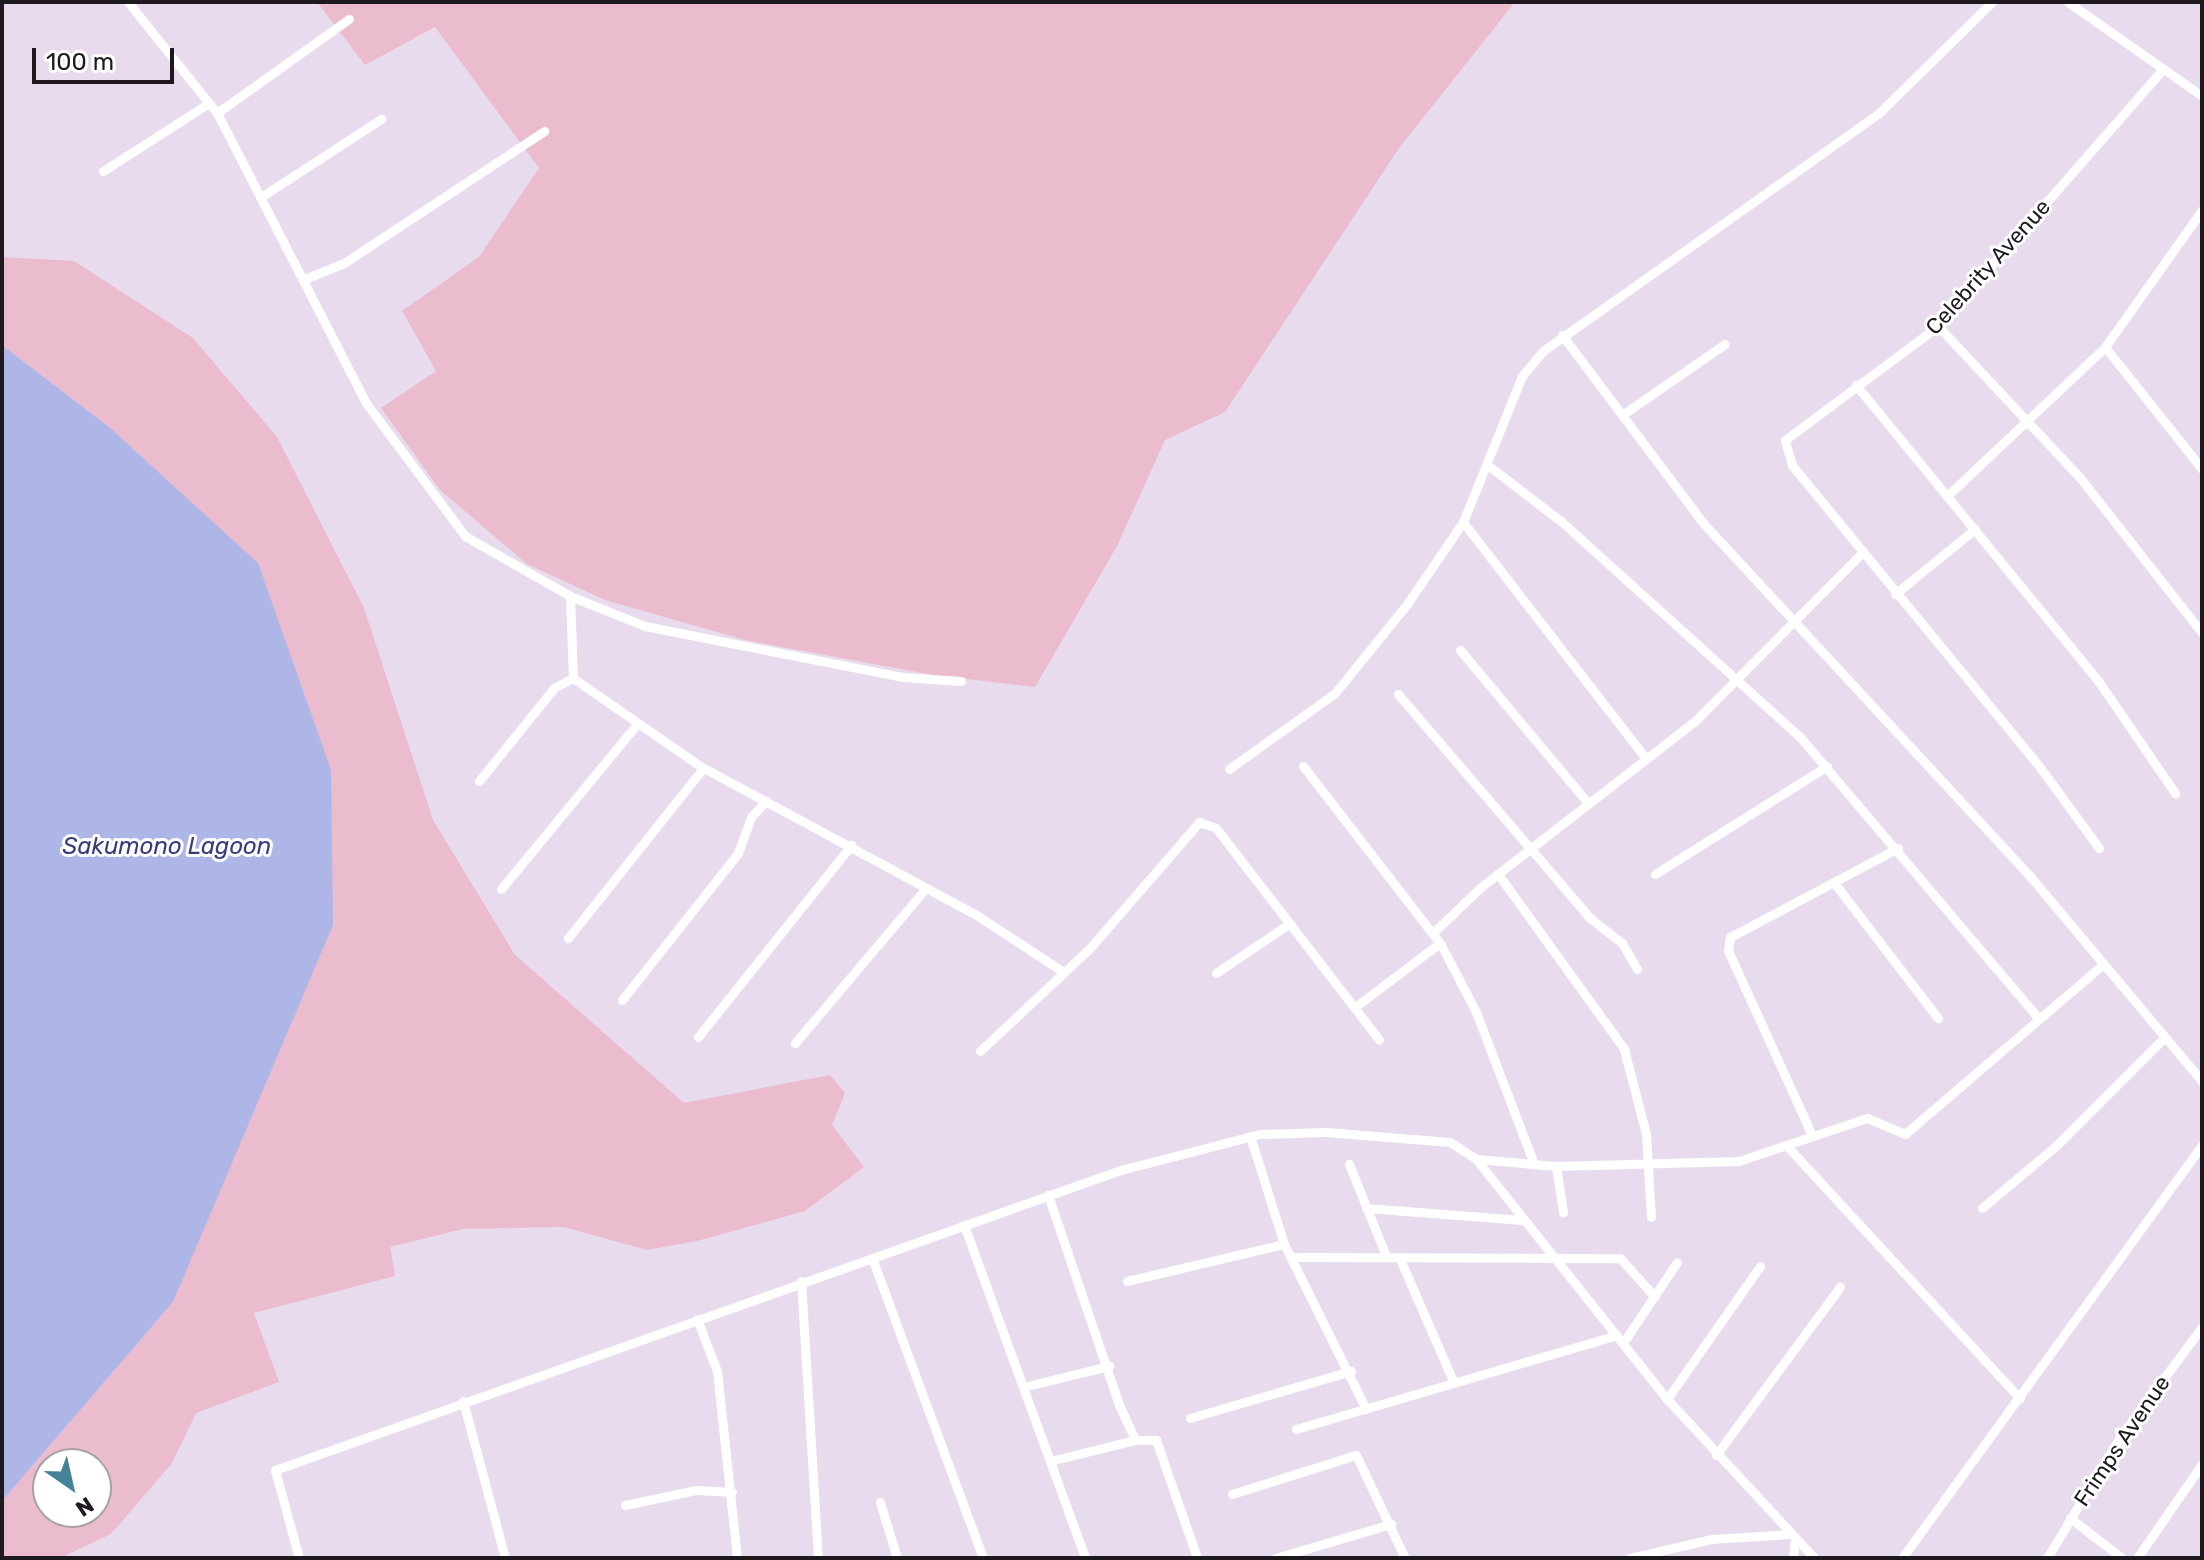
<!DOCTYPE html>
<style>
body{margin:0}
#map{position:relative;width:2204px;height:1560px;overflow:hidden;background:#e7dbed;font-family:Rubik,sans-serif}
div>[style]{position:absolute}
.green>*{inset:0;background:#ebbbce}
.water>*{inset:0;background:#aeb6e8}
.minor>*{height:9px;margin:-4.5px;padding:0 4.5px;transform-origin:4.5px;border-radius:4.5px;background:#fff}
span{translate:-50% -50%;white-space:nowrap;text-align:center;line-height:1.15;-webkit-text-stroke:6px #fff;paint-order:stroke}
.street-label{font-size:22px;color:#1d191f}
.water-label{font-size:24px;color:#393d7a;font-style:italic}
.frame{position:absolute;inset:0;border:4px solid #1d191f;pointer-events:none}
.north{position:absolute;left:32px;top:1448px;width:80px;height:80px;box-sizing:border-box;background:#fff;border:2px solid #a5a3a5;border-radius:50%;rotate:146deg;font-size:22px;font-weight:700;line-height:32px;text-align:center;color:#1d191f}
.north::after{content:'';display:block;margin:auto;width:28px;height:36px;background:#448397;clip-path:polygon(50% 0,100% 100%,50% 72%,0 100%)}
.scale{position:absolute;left:32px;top:48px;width:142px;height:36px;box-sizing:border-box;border:4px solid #1d191f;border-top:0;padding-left:10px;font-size:24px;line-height:28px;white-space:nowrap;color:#1d191f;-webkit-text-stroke:6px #fff;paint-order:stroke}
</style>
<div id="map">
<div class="green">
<div style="clip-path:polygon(317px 2px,1515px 2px,1399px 148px,1225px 412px,1165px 440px,1117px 546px,1035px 687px,933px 675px,745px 640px,605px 600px,527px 564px,440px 490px,381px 408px,436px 371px,402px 311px,479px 257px,539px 168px,435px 27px,365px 65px)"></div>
<div style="clip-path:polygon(evenodd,2px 257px,74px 261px,193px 338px,277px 437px,364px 608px,433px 820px,515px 955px,684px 1103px,830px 1075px,845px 1093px,832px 1125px,864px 1167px,805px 1211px,697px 1241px,647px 1250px,564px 1227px,463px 1229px,390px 1247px,395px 1276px,254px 1313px,279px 1382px,196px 1413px,172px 1463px,111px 1534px,60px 1558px,2px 1558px,2px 1501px,173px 1302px,109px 427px,2px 345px,2px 257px,48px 1464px,96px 1464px,96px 1512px,48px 1512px,48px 1464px)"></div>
</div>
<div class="water">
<div style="clip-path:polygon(2px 345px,109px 427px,258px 563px,331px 770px,333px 925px,173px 1302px,2px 1501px)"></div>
</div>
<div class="minor">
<div style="left:128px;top:2px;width:142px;rotate:51.3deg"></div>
<div style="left:217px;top:113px;width:326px;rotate:62.8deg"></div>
<div style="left:366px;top:403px;width:166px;rotate:53.3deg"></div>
<div style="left:465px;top:536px;width:121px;rotate:29.7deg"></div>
<div style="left:570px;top:596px;width:81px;rotate:21.8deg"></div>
<div style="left:645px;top:626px;width:262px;rotate:11.2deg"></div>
<div style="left:902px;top:677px;width:59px;rotate:3.9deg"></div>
<div style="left:2068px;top:2px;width:164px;rotate:35deg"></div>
<div style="left:217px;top:113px;width:162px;rotate:-35.5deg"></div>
<div style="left:103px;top:171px;width:126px;rotate:-32.7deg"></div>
<div style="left:264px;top:195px;width:140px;rotate:-33deg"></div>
<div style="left:307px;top:278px;width:40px;rotate:-22deg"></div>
<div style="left:344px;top:263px;width:240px;rotate:-33.4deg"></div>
<div style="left:1938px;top:326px;width:209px;rotate:46.9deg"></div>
<div style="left:2081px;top:479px;width:196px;rotate:51.8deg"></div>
<div style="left:1562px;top:335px;width:235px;rotate:53.1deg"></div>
<div style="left:1703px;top:523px;width:480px;rotate:47.2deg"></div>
<div style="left:2029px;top:875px;width:269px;rotate:50deg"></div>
<div style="left:2105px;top:347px;width:156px;rotate:51.5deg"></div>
<div style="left:1856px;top:385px;width:384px;rotate:50.7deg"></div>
<div style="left:2099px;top:682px;width:135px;rotate:55.6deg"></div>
<div style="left:1622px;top:415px;width:125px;rotate:-34.6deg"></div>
<div style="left:1489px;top:466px;width:92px;rotate:37.5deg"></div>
<div style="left:1562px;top:522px;width:321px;rotate:42.1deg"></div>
<div style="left:1800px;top:737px;width:370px;rotate:49.7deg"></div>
<div style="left:1947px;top:496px;width:217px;rotate:-43.3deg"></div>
<div style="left:2105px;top:347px;width:168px;rotate:-54.7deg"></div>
<div style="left:1463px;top:522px;width:299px;rotate:52.3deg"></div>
<div style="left:1895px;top:594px;width:103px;rotate:-39.1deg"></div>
<div style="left:570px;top:596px;width:82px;rotate:87.9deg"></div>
<div style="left:573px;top:678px;width:155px;rotate:34.7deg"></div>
<div style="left:700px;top:766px;width:312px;rotate:28.3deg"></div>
<div style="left:975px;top:914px;width:104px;rotate:33.2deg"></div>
<div style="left:1460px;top:650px;width:199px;rotate:50.1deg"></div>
<div style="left:1398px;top:694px;width:295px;rotate:49.4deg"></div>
<div style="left:1590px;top:918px;width:41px;rotate:38deg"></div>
<div style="left:1622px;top:943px;width:30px;rotate:60deg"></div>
<div style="left:1303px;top:766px;width:224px;rotate:52.3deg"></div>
<div style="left:1440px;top:943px;width:78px;rotate:62.4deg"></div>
<div style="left:1476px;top:1012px;width:163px;rotate:69.1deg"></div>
<div style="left:1229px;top:769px;width:130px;rotate:-35.6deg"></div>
<div style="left:1335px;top:693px;width:114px;rotate:-51deg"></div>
<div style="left:1407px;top:604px;width:99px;rotate:-55.7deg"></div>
<div style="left:1463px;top:522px;width:157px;rotate:-68deg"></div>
<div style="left:1522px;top:376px;width:33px;rotate:-50deg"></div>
<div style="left:1543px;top:351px;width:413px;rotate:-35.3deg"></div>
<div style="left:1880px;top:112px;width:157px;rotate:-44.5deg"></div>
<div style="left:479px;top:781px;width:119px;rotate:-51.1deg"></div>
<div style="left:554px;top:688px;width:21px;rotate:-28deg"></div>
<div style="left:2099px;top:848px;width:102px;rotate:-126.2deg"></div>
<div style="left:2039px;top:766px;width:389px;rotate:-129.4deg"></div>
<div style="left:1792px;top:465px;width:26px;rotate:-106deg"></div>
<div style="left:1785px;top:440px;width:191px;rotate:-36.7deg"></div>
<div style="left:1938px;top:326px;width:340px;rotate:-48.8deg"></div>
<div style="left:1498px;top:874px;width:216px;rotate:54.2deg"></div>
<div style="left:1624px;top:1049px;width:88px;rotate:75.5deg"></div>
<div style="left:1646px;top:1134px;width:83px;rotate:86.6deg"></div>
<div style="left:1655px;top:874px;width:203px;rotate:-32.1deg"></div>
<div style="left:1835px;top:884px;width:169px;rotate:52.5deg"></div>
<div style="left:501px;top:889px;width:212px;rotate:-50.5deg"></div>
<div style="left:1433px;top:933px;width:66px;rotate:-43.8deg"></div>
<div style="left:1481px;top:887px;width:271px;rotate:-37.8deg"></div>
<div style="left:1695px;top:721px;width:237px;rotate:-45.2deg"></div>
<div style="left:568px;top:938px;width:217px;rotate:-51.5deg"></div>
<div style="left:1216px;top:973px;width:89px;rotate:-34deg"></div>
<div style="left:622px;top:1000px;width:187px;rotate:-51.7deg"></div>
<div style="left:738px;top:853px;width:38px;rotate:-70deg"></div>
<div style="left:751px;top:817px;width:22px;rotate:-47deg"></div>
<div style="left:1355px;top:1007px;width:106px;rotate:-37deg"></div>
<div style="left:698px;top:1037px;width:246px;rotate:-51.4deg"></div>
<div style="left:795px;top:1043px;width:202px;rotate:-49.8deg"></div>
<div style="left:980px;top:1051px;width:151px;rotate:-43.1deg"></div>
<div style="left:1090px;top:948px;width:167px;rotate:-49.1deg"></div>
<div style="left:1199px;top:822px;width:18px;rotate:19deg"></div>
<div style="left:1216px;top:828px;width:267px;rotate:52.4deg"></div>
<div style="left:1812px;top:1135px;width:202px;rotate:-114.5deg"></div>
<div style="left:1728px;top:951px;width:14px;rotate:-82deg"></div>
<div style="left:1730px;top:937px;width:190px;rotate:-27.9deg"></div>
<div style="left:1250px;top:1136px;width:113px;rotate:72.5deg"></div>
<div style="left:1284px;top:1244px;width:184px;rotate:63.6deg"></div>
<div style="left:1786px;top:1145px;width:345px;rotate:47.3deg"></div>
<div style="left:1476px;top:1159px;width:80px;rotate:5deg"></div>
<div style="left:1556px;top:1166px;width:183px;rotate:-1.6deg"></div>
<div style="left:1739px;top:1161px;width:135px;rotate:-18.6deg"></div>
<div style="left:1867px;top:1118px;width:41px;rotate:22.8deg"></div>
<div style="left:1905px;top:1134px;width:260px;rotate:-40.6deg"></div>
<div style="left:1349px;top:1164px;width:99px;rotate:68.1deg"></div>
<div style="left:1556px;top:1166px;width:47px;rotate:81.3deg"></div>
<div style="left:1048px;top:1195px;width:222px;rotate:71.3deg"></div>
<div style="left:1119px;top:1405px;width:38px;rotate:65deg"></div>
<div style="left:1135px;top:1440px;width:21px"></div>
<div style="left:1156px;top:1440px;width:125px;rotate:70.8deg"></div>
<div style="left:1366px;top:1208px;width:157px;rotate:4.4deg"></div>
<div style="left:1982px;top:1208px;width:99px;rotate:-40.1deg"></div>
<div style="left:2058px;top:1144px;width:147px;rotate:-45deg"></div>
<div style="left:964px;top:1225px;width:354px;rotate:70deg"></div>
<div style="left:1293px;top:1257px;width:327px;rotate:0.2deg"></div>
<div style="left:1620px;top:1258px;width:52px;rotate:48.1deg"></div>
<div style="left:872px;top:1258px;width:320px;rotate:69.7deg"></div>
<div style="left:1400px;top:1259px;width:135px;rotate:66.5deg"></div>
<div style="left:801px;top:1281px;width:278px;rotate:86.5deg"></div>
<div style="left:1127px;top:1281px;width:161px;rotate:-13.3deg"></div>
<div style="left:697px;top:1319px;width:56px;rotate:69deg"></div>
<div style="left:717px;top:1371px;width:188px;rotate:83.9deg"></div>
<div style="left:1623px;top:1343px;width:97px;rotate:-56.3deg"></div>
<div style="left:1023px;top:1387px;width:89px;rotate:-13.7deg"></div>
<div style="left:1667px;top:1399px;width:162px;rotate:-55deg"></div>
<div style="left:463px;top:1401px;width:163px;rotate:75deg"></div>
<div style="left:1190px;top:1418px;width:168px;rotate:-16.3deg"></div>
<div style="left:1296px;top:1429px;width:334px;rotate:-16.3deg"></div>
<div style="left:1716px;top:1455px;width:209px;rotate:-53.6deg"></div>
<div style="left:1050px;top:1461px;width:88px;rotate:-13.9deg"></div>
<div style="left:1232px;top:1494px;width:130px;rotate:-17.5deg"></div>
<div style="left:1356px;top:1455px;width:114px;rotate:64.6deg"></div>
<div style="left:880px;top:1502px;width:59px;rotate:73.1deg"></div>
<div style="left:625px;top:1505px;width:73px;rotate:-11.9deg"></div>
<div style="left:696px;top:1490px;width:36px;rotate:3deg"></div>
<div style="left:2070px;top:1518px;width:66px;rotate:37.6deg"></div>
<div style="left:299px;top:1558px;width:91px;rotate:-105.3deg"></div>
<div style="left:275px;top:1470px;width:898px;rotate:-19.53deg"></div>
<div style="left:1121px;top:1170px;width:144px;rotate:-14.5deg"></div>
<div style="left:1260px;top:1134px;width:66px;rotate:-1.7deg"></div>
<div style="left:1326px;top:1132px;width:124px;rotate:4.6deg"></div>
<div style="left:1450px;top:1142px;width:31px;rotate:33deg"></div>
<div style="left:1476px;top:1159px;width:307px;rotate:51.5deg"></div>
<div style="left:1667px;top:1399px;width:217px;rotate:47.2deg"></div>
<div style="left:1275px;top:1558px;width:121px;rotate:-16.3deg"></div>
<div style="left:1630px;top:1558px;width:83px;rotate:-13.2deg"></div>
<div style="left:1711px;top:1539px;width:79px;rotate:-3.6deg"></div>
<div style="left:1793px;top:1558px;width:19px;rotate:-84deg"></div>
<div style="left:1902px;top:1558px;width:510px;rotate:-54.01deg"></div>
<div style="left:2047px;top:1558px;width:141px;rotate:-58.9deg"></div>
<div style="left:2120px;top:1437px;width:137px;rotate:-53.3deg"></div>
<div style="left:2137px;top:1558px;width:114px;rotate:-55.3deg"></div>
</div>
<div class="street-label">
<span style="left:1988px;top:267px;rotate:-48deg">Celebrity Avenue</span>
<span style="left:2122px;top:1441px;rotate:-56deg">Frimps Avenue</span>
</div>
<div class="water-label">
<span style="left:167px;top:847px">Sakumono Lagoon</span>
</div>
<div class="frame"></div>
<div class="north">N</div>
<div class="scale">100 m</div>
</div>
